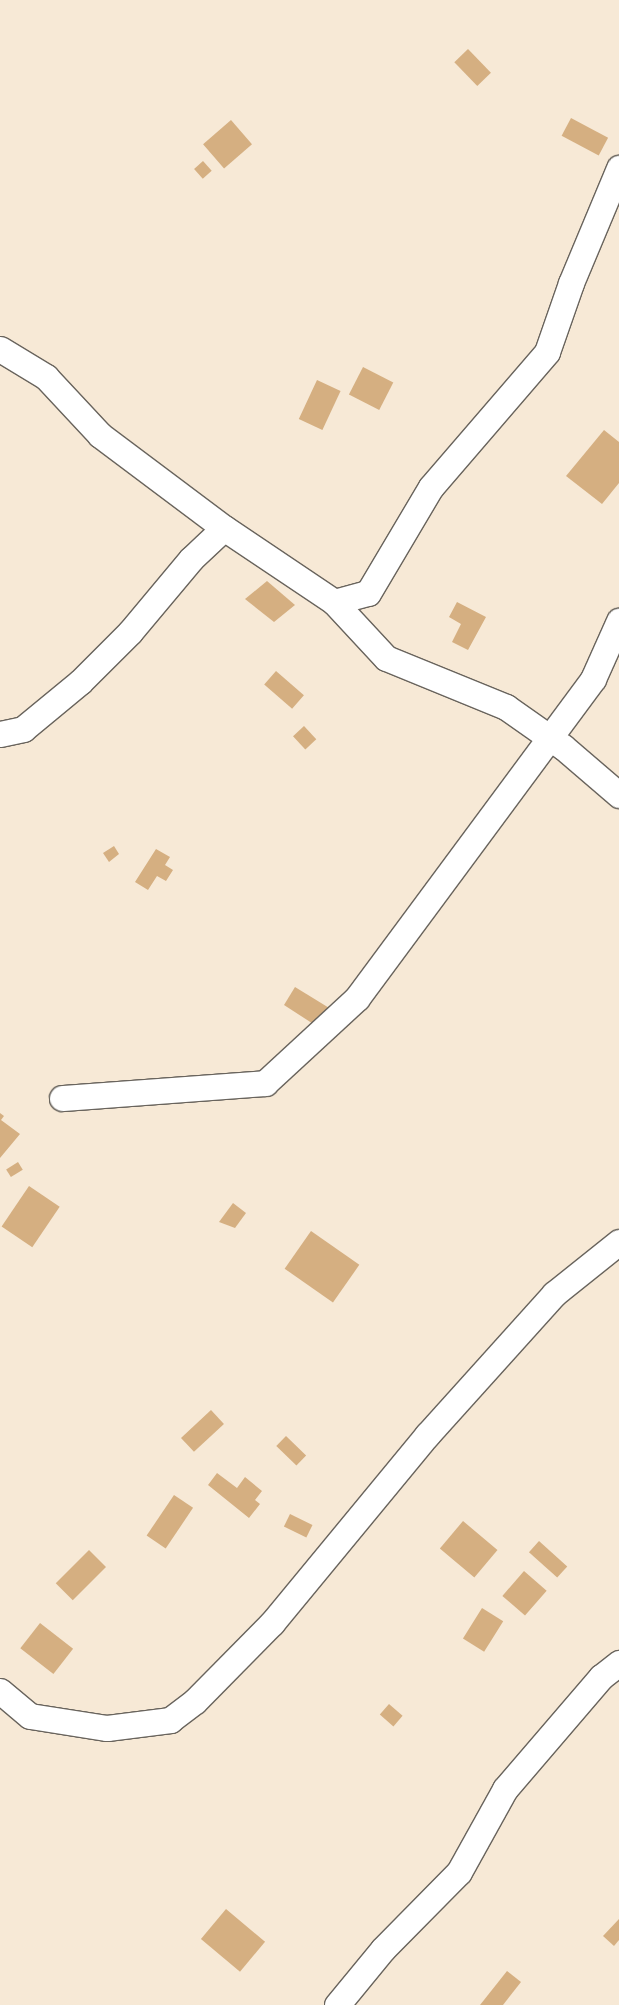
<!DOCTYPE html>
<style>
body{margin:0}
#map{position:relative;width:619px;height:2005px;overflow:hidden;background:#f7e9d6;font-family:"Architects Daughter",sans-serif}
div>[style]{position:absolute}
.building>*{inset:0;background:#d5af81;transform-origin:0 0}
.roads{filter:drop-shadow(1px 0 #69645d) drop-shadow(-1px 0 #69645d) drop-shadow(0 1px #69645d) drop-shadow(0 -1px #69645d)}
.minor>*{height:25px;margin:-12.5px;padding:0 12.5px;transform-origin:12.5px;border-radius:12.5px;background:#fff}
span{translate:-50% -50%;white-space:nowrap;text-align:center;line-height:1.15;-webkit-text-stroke:5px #fbf7ec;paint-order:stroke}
</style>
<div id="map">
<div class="building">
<div style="left:468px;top:49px;width:33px;height:19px;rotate:46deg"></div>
<div style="left:571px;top:118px;width:42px;height:20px;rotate:28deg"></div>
<div style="left:231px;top:120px;width:32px;height:37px;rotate:49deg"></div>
<div style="left:203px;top:161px;width:13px;height:12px;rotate:48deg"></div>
<div style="left:363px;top:367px;width:34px;height:31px;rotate:27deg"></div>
<div style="left:317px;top:380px;width:26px;height:43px;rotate:25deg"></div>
<div style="clip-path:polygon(604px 430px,619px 442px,619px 483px,602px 504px,566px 476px)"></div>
<div style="clip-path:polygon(267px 581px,295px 605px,274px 622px,245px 599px)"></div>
<div style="clip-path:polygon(457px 602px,486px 617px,468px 650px,452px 642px,461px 624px,449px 617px)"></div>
<div style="left:276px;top:671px;width:37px;height:18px;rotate:41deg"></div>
<div style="left:304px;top:726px;width:18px;height:15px;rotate:47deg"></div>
<div style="clip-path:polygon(114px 846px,119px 854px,109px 862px,103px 853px)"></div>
<div style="clip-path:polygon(156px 849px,170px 857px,165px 865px,173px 870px,166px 881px,157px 876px,148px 890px,135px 882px)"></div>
<div style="clip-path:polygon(295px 987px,339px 1014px,318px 1027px,284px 1005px)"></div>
<div style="clip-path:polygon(0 1113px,4px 1116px,1px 1120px,20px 1134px,0 1158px)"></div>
<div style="left:18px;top:1162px;width:9px;height:14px;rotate:58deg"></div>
<div style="left:29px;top:1186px;width:37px;height:49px;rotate:34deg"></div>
<div style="clip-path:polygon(233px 1203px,246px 1213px,235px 1228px,219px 1222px)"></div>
<div style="left:311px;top:1231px;width:59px;height:46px;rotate:35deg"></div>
<div style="left:211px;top:1410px;width:19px;height:41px;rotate:47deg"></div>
<div style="left:286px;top:1436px;width:28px;height:14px;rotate:44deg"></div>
<div style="clip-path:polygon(217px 1473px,237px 1488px,245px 1477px,262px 1491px,255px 1500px,260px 1504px,249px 1518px,208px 1485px)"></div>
<div style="left:174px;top:1495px;width:23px;height:49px;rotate:34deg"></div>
<div style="left:290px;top:1514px;width:25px;height:14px;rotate:26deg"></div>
<div style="left:463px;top:1521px;width:45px;height:36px;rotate:40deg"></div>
<div style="left:539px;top:1541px;width:38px;height:15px;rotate:42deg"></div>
<div style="left:89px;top:1550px;width:24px;height:47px;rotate:45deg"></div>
<div style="left:524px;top:1571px;width:30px;height:33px;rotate:41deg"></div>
<div style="left:482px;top:1608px;width:25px;height:36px;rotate:32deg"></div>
<div style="left:40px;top:1623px;width:42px;height:32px;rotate:38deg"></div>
<div style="left:389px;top:1704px;width:18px;height:14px;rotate:41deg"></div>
<div style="left:226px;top:1909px;width:51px;height:39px;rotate:40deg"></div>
<div style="clip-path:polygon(619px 1919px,619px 1940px,614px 1946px,603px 1936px)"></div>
<div style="clip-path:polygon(507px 1971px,521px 1982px,503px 2005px,480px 2005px)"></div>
</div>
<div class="roads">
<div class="minor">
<div style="left:0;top:349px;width:54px;rotate:31.3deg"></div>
<div style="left:46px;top:377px;width:79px;rotate:47deg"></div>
<div style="left:100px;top:435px;width:155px;rotate:36.9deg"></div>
<div style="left:224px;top:528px;width:133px;rotate:33.9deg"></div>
<div style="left:334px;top:602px;width:76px;rotate:47.1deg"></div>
<div style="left:386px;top:658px;width:130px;rotate:22.2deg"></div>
<div style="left:506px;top:707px;width:70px;rotate:35.1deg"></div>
<div style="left:563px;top:747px;width:74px;rotate:40.6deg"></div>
<div style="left:334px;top:602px;width:35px;rotate:-15deg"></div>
<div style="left:368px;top:593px;width:123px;rotate:-59.3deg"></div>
<div style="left:431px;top:487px;width:178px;rotate:-49.3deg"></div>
<div style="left:547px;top:352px;width:73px;rotate:-70.8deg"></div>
<div style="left:571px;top:283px;width:125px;rotate:-67.3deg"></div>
<div style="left:0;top:734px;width:24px;rotate:-12deg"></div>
<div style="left:23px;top:729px;width:74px;rotate:-39.5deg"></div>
<div style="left:80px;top:682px;width:71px;rotate:-45deg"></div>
<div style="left:130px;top:632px;width:95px;rotate:-50.1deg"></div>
<div style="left:191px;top:559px;width:45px;rotate:-43.2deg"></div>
<div style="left:62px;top:1098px;width:204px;rotate:-4.2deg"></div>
<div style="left:265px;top:1083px;width:125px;rotate:-42.7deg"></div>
<div style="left:357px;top:998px;width:397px;rotate:-53.5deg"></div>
<div style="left:593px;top:679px;width:64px;rotate:-65.9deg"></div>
<div style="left:0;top:1691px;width:39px;rotate:40deg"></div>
<div style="left:30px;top:1716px;width:78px;rotate:8.9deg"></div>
<div style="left:107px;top:1728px;width:64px;rotate:-7.2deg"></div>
<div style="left:170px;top:1720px;width:31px;rotate:-37deg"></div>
<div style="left:195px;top:1701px;width:110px;rotate:-45.4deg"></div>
<div style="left:272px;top:1623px;width:244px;rotate:-50.5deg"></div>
<div style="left:427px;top:1435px;width:190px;rotate:-48deg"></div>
<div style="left:554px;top:1294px;width:83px;rotate:-38.7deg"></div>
<div style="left:337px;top:2005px;width:72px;rotate:-50.6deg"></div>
<div style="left:383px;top:1949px;width:108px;rotate:-45.4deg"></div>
<div style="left:459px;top:1872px;width:95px;rotate:-61deg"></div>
<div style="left:505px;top:1789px;width:148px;rotate:-49.4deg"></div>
<div style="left:601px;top:1677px;width:23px;rotate:-38deg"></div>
</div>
</div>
</div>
